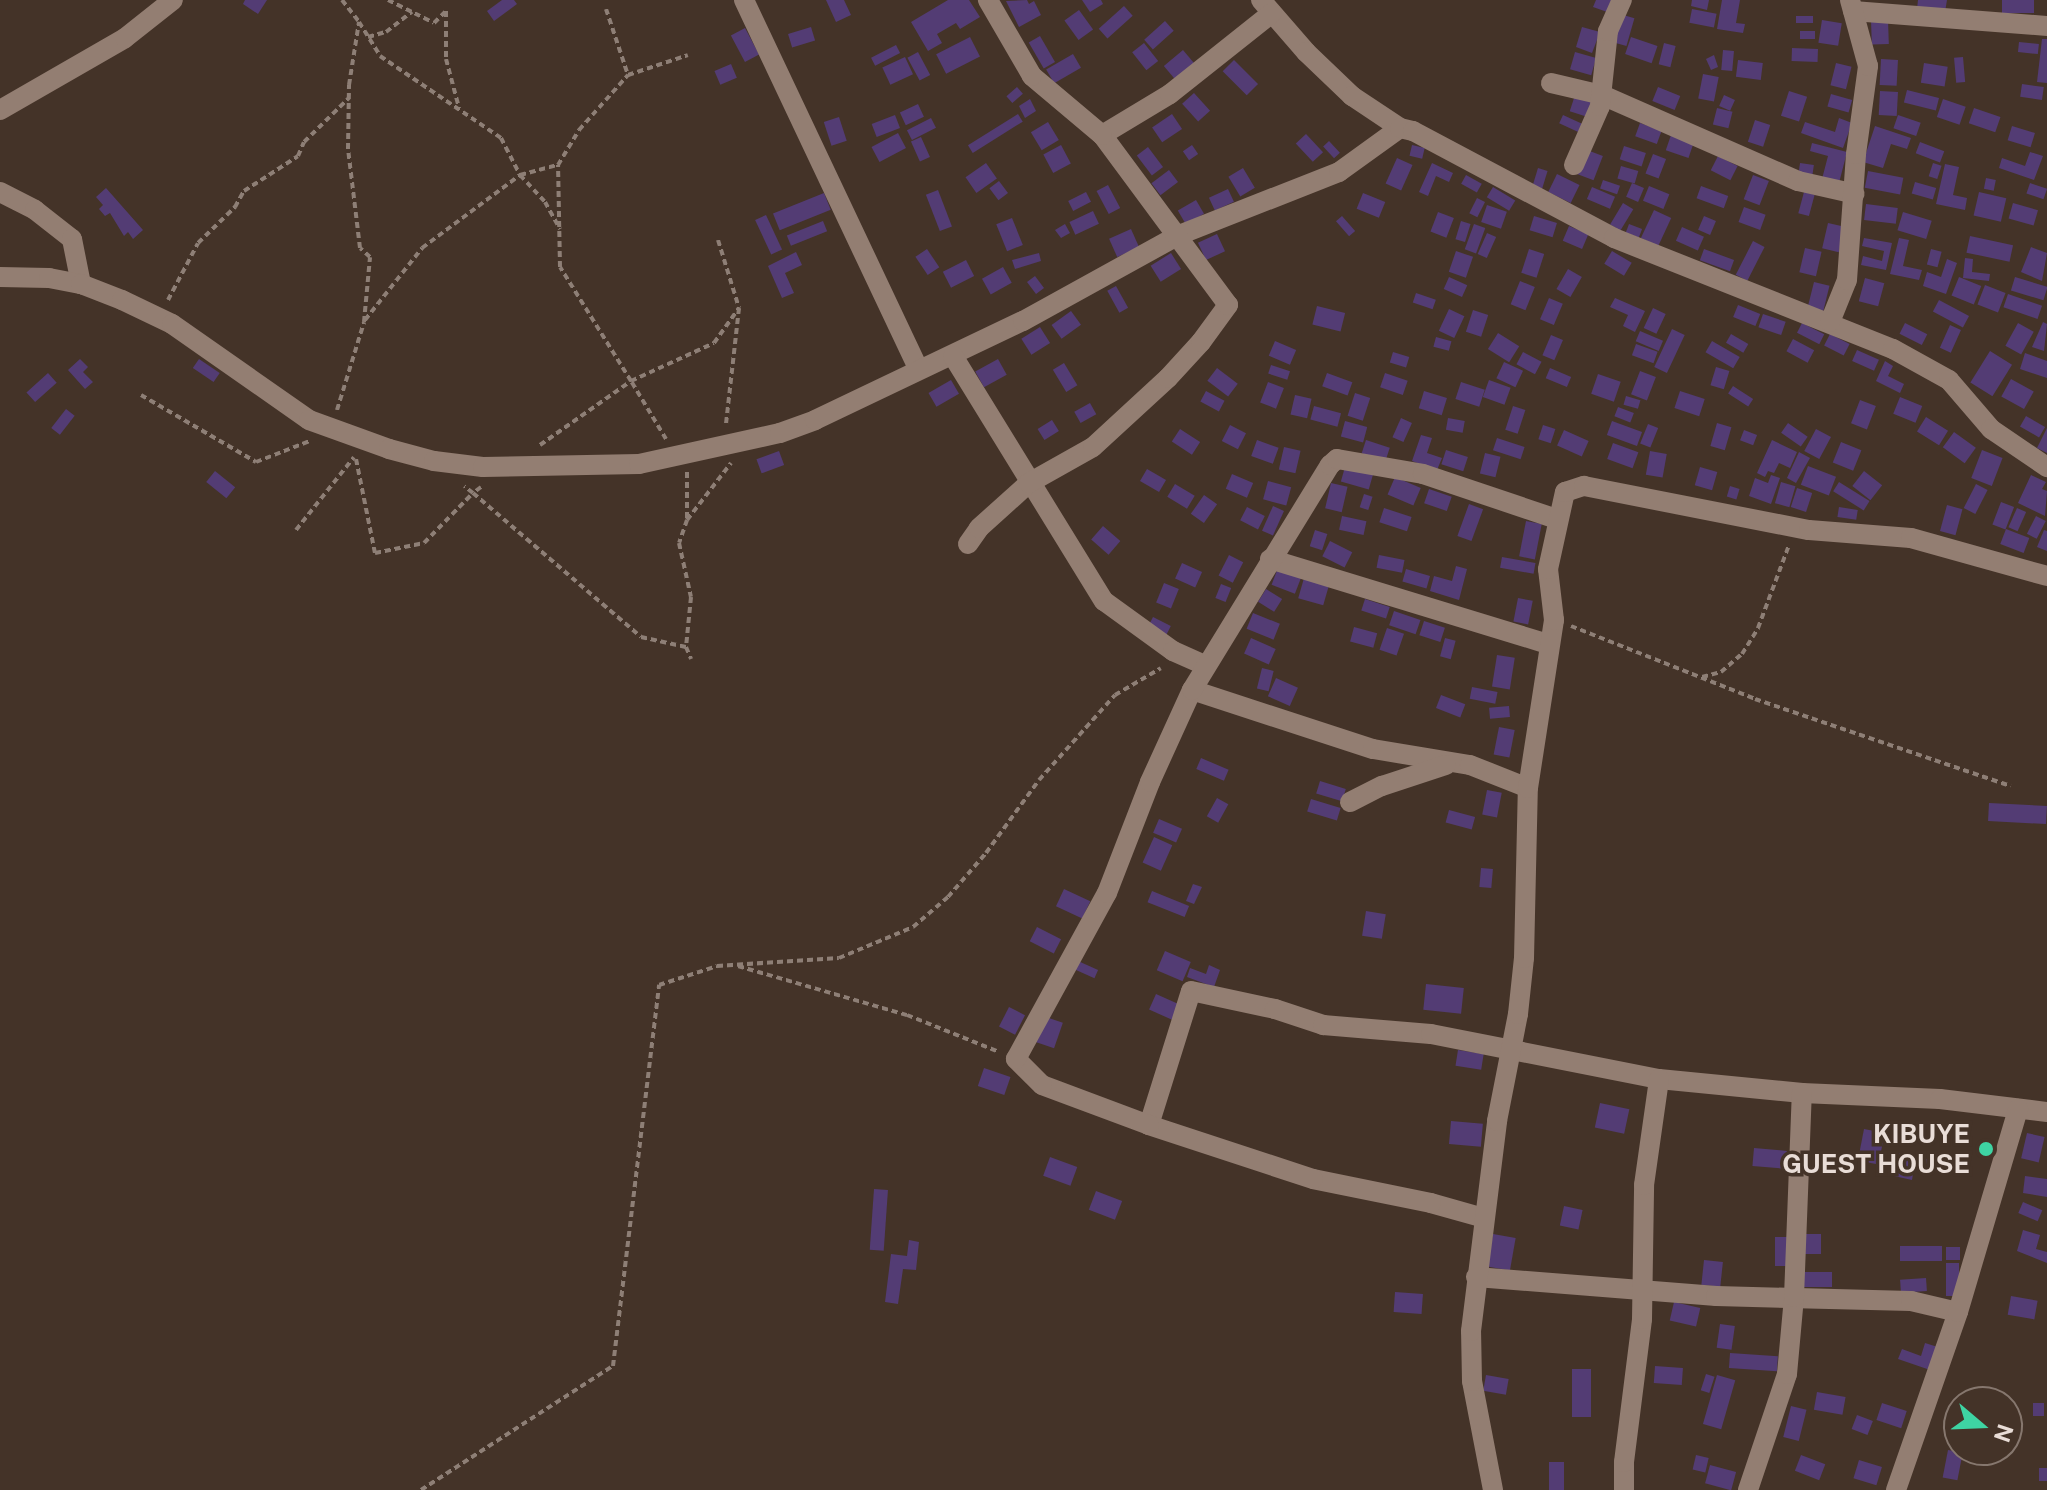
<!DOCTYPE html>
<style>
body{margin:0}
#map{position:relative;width:2047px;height:1490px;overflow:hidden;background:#443328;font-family:"Public Sans",sans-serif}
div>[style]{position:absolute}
.building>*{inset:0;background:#533c74;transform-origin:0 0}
.path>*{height:4px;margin-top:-2px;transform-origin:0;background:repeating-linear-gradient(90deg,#8e7f76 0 6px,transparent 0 10px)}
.minor>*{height:20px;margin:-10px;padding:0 10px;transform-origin:10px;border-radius:10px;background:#937e72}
.dots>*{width:22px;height:22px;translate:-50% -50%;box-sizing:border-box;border:4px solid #443328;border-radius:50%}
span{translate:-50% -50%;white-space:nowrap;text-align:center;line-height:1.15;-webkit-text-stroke:7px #443328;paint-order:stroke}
.poi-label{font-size:26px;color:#e9ddd7;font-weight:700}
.right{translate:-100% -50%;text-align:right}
.north{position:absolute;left:1943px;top:1386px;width:80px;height:80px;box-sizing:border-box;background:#443328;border:2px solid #86776e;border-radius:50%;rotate:109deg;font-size:22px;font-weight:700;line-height:32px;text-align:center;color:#e9ddd7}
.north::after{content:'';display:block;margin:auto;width:28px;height:36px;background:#3ed4a3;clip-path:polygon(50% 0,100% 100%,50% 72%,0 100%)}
</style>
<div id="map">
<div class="building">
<div style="clip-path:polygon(245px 0,267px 0,258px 14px,243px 4px)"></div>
<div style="clip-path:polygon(502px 0,514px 0,517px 4px,494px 21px,487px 11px)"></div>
<div style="clip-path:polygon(826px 0,844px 0,851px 15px,836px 22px)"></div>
<div style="clip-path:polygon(948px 0,969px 0,980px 17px,960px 29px,956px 23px,937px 34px,942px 43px,928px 51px,911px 22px)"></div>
<div style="clip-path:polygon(1027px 0,1029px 4px,1034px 1px,1041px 15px,1019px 27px,1006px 1px)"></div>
<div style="clip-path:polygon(1082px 0,1101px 0,1103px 4px,1090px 12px)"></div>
<div style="clip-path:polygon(1596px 0,1614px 0,1610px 13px,1593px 7px)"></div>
<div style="clip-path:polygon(1692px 0,1709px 0,1707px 10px,1691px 6px)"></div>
<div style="clip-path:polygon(1722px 0,1740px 0,1736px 23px,1745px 24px,1743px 33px,1717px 29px)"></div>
<div style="clip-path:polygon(1918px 0,1947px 0,1945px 12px,1917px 9px)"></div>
<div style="left:2002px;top:0;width:32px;height:13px"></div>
<div style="left:1124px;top:6px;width:13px;height:34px;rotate:48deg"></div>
<div style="left:1692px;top:9px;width:25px;height:14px;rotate:11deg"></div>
<div style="left:1079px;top:10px;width:24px;height:18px;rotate:54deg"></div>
<div style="left:1620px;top:14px;width:15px;height:29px;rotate:16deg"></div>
<div style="left:1796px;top:16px;width:17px;height:7px"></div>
<div style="left:1822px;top:20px;width:20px;height:23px;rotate:9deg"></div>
<div style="left:1888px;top:20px;width:24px;height:17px;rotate:88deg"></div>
<div style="left:1165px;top:21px;width:13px;height:28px;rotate:48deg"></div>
<div style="left:811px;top:27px;width:14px;height:24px;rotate:73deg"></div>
<div style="clip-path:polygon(1582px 27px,1600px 32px,1592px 53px,1576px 47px)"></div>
<div style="left:745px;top:28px;width:30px;height:16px;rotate:62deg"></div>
<div style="left:1800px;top:31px;width:15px;height:8px"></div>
<div style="left:1040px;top:36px;width:30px;height:13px;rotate:60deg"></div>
<div style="left:970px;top:37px;width:22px;height:38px;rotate:63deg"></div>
<div style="left:1631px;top:37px;width:28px;height:18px;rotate:19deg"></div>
<div style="clip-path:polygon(2042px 39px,2047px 39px,2047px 83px,2037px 82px)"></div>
<div style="left:2019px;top:42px;width:20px;height:10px;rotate:6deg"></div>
<div style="left:1144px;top:43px;width:23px;height:15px;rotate:52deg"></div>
<div style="left:1664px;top:43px;width:12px;height:22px;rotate:14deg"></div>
<div style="left:896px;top:45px;width:9px;height:28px;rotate:63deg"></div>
<div style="left:1792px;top:48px;width:26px;height:13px;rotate:2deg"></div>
<div style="left:1183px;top:50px;width:17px;height:25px;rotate:50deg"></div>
<div style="left:1723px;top:50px;width:11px;height:20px;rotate:5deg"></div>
<div style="left:918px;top:52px;width:26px;height:12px;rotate:62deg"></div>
<div style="left:1575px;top:52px;width:22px;height:18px;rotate:16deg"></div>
<div style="left:1073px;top:54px;width:16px;height:31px;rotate:60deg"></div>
<div style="clip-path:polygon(1714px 55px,1718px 67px,1711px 70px,1706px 59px)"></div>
<div style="left:905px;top:57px;width:19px;height:25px;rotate:65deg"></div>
<div style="left:1963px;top:57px;width:25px;height:9px;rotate:85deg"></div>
<div style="left:1881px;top:59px;width:17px;height:26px;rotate:3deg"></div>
<div style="left:1234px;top:60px;width:34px;height:16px;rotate:45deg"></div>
<div style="left:1738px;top:60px;width:25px;height:17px;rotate:7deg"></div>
<div style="left:1836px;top:63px;width:16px;height:23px;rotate:14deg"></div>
<div style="left:1924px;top:63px;width:24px;height:20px;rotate:9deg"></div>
<div style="left:731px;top:64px;width:15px;height:18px;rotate:67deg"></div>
<div style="left:1703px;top:74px;width:16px;height:25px;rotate:11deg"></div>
<div style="left:2022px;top:84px;width:22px;height:13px;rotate:8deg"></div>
<div style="left:1017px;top:87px;width:9px;height:14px;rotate:49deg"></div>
<div style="left:1658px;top:87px;width:24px;height:15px;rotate:22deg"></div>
<div style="left:1907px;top:90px;width:33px;height:13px;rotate:14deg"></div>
<div style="left:1789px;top:91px;width:19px;height:26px;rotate:18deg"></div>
<div style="left:1880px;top:91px;width:18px;height:24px;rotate:3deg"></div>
<div style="left:1194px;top:93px;width:24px;height:16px;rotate:48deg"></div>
<div style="left:1831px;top:94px;width:22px;height:13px;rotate:16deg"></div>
<div style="left:1575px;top:95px;width:23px;height:17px;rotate:18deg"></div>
<div style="left:1724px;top:95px;width:12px;height:12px;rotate:24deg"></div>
<div style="clip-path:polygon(1030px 99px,1036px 111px,1025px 118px,1019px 106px)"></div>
<div style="left:1943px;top:99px;width:24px;height:19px;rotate:19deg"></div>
<div style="left:918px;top:104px;width:14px;height:20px;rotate:65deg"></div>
<div style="left:1717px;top:108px;width:16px;height:17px;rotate:14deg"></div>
<div style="left:1974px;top:108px;width:28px;height:16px;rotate:19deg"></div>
<div style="left:1018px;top:114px;width:9px;height:59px;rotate:58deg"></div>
<div style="left:1172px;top:114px;width:18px;height:24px;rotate:56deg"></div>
<div style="left:895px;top:115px;width:14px;height:25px;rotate:69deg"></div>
<div style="left:1563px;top:115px;width:21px;height:9px;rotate:25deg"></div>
<div style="left:1898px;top:115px;width:24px;height:14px;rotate:19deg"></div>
<div style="left:839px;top:117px;width:25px;height:16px;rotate:72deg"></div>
<div style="left:931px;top:118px;width:11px;height:27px;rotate:63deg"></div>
<div style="clip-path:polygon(1839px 118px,1852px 123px,1843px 148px,1801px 133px,1805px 122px,1835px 132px)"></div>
<div style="left:1755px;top:120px;width:16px;height:23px;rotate:18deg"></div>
<div style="left:1048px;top:122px;width:21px;height:20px;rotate:59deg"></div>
<div style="left:1640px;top:123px;width:23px;height:14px;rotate:20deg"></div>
<div style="clip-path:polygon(1875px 126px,1911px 138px,1907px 149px,1891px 144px,1883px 168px,1863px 162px)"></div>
<div style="left:2012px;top:126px;width:24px;height:15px;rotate:17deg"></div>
<div style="left:898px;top:133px;width:17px;height:30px;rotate:62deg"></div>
<div style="left:1306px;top:134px;width:25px;height:14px;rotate:47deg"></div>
<div style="left:1671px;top:135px;width:24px;height:16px;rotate:19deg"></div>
<div style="left:921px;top:137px;width:22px;height:11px;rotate:66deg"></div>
<div style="left:1329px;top:141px;width:16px;height:8px;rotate:47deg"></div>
<div style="left:1920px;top:142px;width:26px;height:12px;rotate:21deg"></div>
<div style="clip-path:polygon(1812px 143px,1847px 152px,1839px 183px,1822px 179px,1828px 156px,1810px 151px)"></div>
<div style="left:1061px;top:145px;width:21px;height:20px;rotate:62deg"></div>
<div style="left:1192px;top:145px;width:11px;height:11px;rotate:56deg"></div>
<div style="left:1412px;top:145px;width:13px;height:11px;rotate:13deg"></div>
<div style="left:1624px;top:146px;width:23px;height:14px;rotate:18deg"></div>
<div style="left:1148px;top:147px;width:25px;height:14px;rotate:53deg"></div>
<div style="left:1587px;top:150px;width:17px;height:26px;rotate:21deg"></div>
<div style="clip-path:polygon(2030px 152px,2043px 156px,2034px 180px,1999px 168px,2002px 158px,2025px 166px)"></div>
<div style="left:1653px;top:154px;width:14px;height:21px;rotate:21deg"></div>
<div style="left:1718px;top:156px;width:22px;height:16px;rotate:27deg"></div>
<div style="left:1397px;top:158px;width:17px;height:28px;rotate:24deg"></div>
<div style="left:986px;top:163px;width:19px;height:25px;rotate:55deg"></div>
<div style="clip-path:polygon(1432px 163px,1453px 173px,1449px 182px,1436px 176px,1428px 196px,1419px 192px)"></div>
<div style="left:1800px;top:163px;width:14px;height:11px;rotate:8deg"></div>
<div style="left:1933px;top:163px;width:9px;height:14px;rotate:18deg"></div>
<div style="clip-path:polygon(1945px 164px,1959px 167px,1953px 195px,1967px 198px,1965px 210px,1936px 204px)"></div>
<div style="left:1621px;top:166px;width:18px;height:13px;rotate:16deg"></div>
<div style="left:1243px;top:168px;width:23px;height:17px;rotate:59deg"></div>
<div style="left:1538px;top:168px;width:10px;height:19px;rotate:17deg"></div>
<div style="left:1169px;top:170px;width:15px;height:22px;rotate:53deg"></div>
<div style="left:1868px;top:171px;width:36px;height:17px;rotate:11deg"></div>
<div style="left:1557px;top:174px;width:25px;height:20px;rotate:26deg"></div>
<div style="left:1466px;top:175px;width:18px;height:10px;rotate:29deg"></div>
<div style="left:1753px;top:175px;width:17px;height:26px;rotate:21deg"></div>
<div style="left:1986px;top:178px;width:10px;height:11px;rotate:11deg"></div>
<div style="left:1603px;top:180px;width:18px;height:9px;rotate:19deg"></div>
<div style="left:999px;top:181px;width:15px;height:12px;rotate:53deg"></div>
<div style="left:1915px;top:182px;width:22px;height:12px;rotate:16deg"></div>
<div style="left:1632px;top:183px;width:13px;height:15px;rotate:23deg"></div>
<div style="left:2030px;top:183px;width:18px;height:11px;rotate:19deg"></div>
<div style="left:1108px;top:185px;width:26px;height:13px;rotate:62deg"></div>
<div style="left:1649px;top:186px;width:22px;height:16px;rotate:22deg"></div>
<div style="left:1701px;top:186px;width:29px;height:13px;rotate:20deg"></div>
<div style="left:1493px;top:187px;width:26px;height:12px;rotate:31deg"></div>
<div style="left:1592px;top:187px;width:25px;height:13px;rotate:23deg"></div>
<div style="clip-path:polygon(106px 188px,143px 230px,133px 239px,128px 232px,124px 236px,110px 213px,105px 216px,99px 209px,103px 205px,96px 197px)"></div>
<div style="left:1228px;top:189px;width:14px;height:21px;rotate:65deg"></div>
<div style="left:938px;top:190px;width:39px;height:13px;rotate:69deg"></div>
<div style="left:1086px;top:192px;width:11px;height:20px;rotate:63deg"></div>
<div style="left:1804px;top:192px;width:11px;height:22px;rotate:15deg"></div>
<div style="left:1979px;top:192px;width:28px;height:24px;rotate:13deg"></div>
<div style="left:824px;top:193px;width:18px;height:55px;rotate:68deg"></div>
<div style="left:1363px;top:193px;width:24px;height:17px;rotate:22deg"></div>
<div style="left:1477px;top:198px;width:9px;height:17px;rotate:27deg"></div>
<div style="left:1196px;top:200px;width:16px;height:21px;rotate:60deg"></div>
<div style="left:1623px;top:203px;width:12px;height:25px;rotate:31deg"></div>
<div style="left:2013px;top:203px;width:26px;height:16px;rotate:16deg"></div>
<div style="left:1866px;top:204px;width:32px;height:16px;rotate:7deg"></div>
<div style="left:1487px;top:205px;width:21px;height:18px;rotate:19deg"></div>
<div style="left:1744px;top:207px;width:23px;height:16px;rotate:20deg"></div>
<div style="left:1654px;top:210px;width:19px;height:31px;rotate:25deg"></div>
<div style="left:1093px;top:211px;width:14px;height:26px;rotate:65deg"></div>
<div style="left:1438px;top:212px;width:17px;height:21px;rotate:21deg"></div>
<div style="left:1903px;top:212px;width:30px;height:19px;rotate:17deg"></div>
<div style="left:766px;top:215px;width:38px;height:12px;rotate:65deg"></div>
<div style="left:1342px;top:216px;width:20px;height:8px;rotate:49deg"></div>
<div style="left:1534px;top:216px;width:24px;height:15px;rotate:17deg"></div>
<div style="left:1704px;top:216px;width:13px;height:15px;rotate:23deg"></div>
<div style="left:1012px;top:218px;width:29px;height:17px;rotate:68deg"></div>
<div style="left:823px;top:221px;width:11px;height:39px;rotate:68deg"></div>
<div style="left:1461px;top:221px;width:10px;height:19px;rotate:17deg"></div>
<div style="left:1828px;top:223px;width:17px;height:26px;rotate:13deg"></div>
<div style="clip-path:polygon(1065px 224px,1070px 233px,1061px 238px,1055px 230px)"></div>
<div style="left:1474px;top:224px;width:12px;height:27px;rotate:20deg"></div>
<div style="left:1629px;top:224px;width:14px;height:9px;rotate:21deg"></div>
<div style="left:1569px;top:226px;width:21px;height:16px;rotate:23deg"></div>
<div style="left:1682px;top:227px;width:24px;height:15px;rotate:24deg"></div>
<div style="left:1131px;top:229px;width:20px;height:24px;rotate:66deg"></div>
<div style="left:1487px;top:233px;width:10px;height:23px;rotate:24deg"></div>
<div style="left:1217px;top:234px;width:19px;height:21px;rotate:65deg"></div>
<div style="left:1970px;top:236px;width:44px;height:17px;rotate:12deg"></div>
<div style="clip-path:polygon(1864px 238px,1892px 243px,1886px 270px,1861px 265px,1863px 256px,1882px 261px,1884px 251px,1862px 246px)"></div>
<div style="clip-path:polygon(1899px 238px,1909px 240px,1903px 266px,1922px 270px,1919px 280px,1890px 274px)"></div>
<div style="left:1753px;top:241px;width:13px;height:38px;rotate:27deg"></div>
<div style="clip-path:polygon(2031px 247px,2047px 253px,2042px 281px,2021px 272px)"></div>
<div style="left:1805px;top:248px;width:17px;height:25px;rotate:13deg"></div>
<div style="left:927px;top:249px;width:22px;height:14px;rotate:56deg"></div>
<div style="left:1529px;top:249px;width:16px;height:25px;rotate:18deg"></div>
<div style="left:1704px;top:249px;width:32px;height:12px;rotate:20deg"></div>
<div style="left:1931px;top:249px;width:11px;height:16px;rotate:15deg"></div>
<div style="left:1456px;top:251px;width:18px;height:22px;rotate:19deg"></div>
<div style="left:1612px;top:251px;width:23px;height:15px;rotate:31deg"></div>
<div style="clip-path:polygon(796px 252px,802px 265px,785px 273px,794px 293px,782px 298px,768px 266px)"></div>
<div style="clip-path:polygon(1039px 253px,1041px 261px,1015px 269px,1012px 260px)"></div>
<div style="left:1171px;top:253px;width:19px;height:24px;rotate:58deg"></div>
<div style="clip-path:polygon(1965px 258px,1973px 259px,1972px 272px,1990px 274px,1989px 281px,1963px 278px)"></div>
<div style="clip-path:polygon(1947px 259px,1957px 263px,1946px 294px,1923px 286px,1927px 272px,1941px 277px)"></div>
<div style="left:966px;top:260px;width:18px;height:26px;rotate:63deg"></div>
<div style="left:1003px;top:267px;width:18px;height:24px;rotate:61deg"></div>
<div style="left:1568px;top:269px;width:16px;height:23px;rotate:30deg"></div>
<div style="left:1035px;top:276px;width:15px;height:10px;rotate:53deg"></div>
<div style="left:1449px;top:277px;width:20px;height:13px;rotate:24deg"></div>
<div style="left:1959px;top:277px;width:24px;height:20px;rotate:22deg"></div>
<div style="left:2015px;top:277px;width:34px;height:14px;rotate:17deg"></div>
<div style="left:1865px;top:278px;width:20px;height:24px;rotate:15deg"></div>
<div style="left:1520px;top:281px;width:16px;height:25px;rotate:22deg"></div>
<div style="left:1814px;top:282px;width:16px;height:26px;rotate:14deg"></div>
<div style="left:1985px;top:285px;width:22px;height:21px;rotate:21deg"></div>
<div style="left:1116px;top:286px;width:25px;height:10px;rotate:61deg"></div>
<div style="left:1416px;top:293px;width:21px;height:10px;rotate:19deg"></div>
<div style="left:2008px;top:294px;width:36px;height:14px;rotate:19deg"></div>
<div style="left:1549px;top:298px;width:15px;height:23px;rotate:23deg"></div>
<div style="clip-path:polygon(1615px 298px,1645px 311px,1635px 332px,1623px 326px,1628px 315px,1610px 307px)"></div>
<div style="left:1939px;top:300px;width:34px;height:13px;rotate:28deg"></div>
<div style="left:1738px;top:305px;width:24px;height:13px;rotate:22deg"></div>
<div style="left:1317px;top:306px;width:29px;height:19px;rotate:14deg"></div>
<div style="left:1653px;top:308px;width:14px;height:22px;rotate:25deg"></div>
<div style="left:1449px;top:309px;width:17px;height:24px;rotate:25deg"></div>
<div style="left:1473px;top:310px;width:16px;height:23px;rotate:18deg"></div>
<div style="left:1071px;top:311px;width:17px;height:24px;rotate:54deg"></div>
<div style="left:1763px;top:314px;width:24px;height:14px;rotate:19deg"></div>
<div style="clip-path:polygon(2043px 322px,2047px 324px,2044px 351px,2032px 347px)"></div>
<div style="left:1802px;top:323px;width:25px;height:11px;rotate:27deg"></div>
<div style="left:1905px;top:323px;width:25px;height:12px;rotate:27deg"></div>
<div style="left:2018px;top:323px;width:18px;height:26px;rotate:29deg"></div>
<div style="left:1950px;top:325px;width:12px;height:25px;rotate:24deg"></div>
<div style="left:1040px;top:327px;width:19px;height:22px;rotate:58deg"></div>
<div style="left:1672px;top:329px;width:14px;height:42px;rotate:25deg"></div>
<div style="left:1640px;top:331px;width:25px;height:11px;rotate:23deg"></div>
<div style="left:1498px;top:333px;width:25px;height:19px;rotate:32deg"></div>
<div style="left:1731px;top:334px;width:20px;height:10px;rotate:30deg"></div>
<div style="left:1830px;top:334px;width:22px;height:13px;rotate:27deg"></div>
<div style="left:1551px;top:335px;width:13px;height:22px;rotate:23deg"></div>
<div style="left:1436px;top:337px;width:16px;height:10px;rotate:15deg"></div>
<div style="left:1793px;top:339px;width:24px;height:14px;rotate:28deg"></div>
<div style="left:1275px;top:341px;width:23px;height:16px;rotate:23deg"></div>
<div style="left:1712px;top:341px;width:32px;height:13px;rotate:30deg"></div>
<div style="left:1636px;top:344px;width:23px;height:12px;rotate:20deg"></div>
<div style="left:1857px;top:350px;width:24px;height:12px;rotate:24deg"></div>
<div style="left:1990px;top:351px;width:26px;height:37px;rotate:32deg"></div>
<div style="left:1393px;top:352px;width:17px;height:11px;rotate:17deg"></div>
<div style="left:1523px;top:352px;width:21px;height:14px;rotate:28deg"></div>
<div style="clip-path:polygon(2025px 353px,2047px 361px,2047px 378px,2020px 369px)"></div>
<div style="clip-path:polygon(80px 359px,88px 367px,83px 372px,93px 382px,85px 389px,68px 370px)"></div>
<div style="left:199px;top:359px;width:25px;height:11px;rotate:34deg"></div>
<div style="left:998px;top:359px;width:18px;height:26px;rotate:61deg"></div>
<div style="clip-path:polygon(1885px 361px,1893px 366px,1888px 376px,1904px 384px,1900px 393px,1876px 381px)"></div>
<div style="left:1504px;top:362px;width:21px;height:18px;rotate:25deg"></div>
<div style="left:1064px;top:363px;width:26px;height:13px;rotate:59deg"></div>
<div style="left:1271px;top:365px;width:20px;height:9px;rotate:18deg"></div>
<div style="left:1716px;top:367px;width:14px;height:19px;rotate:17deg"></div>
<div style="left:1217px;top:368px;width:26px;height:16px;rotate:37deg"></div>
<div style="left:1550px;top:368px;width:23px;height:11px;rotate:23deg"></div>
<div style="left:1640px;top:371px;width:17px;height:25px;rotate:21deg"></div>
<div style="left:48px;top:373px;width:13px;height:29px;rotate:48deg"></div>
<div style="left:1327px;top:373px;width:27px;height:14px;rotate:20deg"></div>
<div style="left:1385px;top:373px;width:24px;height:15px;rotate:19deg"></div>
<div style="left:1598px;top:374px;width:24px;height:21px;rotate:19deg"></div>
<div style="left:2011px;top:379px;width:26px;height:20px;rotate:29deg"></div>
<div style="left:951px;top:380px;width:16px;height:26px;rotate:60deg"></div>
<div style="left:1489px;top:380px;width:23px;height:18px;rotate:20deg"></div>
<div style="left:1268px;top:382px;width:17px;height:22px;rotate:21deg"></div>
<div style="left:1461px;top:382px;width:25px;height:18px;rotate:18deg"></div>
<div style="left:1733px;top:386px;width:24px;height:9px;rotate:33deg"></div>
<div style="left:1206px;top:391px;width:21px;height:12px;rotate:28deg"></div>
<div style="left:1424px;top:391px;width:24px;height:18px;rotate:17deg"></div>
<div style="left:1680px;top:391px;width:26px;height:18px;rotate:18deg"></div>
<div style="left:1355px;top:393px;width:16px;height:24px;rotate:18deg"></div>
<div style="left:1295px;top:395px;width:17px;height:20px;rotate:13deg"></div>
<div style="left:1626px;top:396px;width:15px;height:9px;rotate:16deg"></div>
<div style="left:1900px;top:397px;width:24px;height:18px;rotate:22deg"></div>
<div style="left:1860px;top:400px;width:17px;height:25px;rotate:21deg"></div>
<div style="left:1090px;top:403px;width:13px;height:18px;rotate:61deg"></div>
<div style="left:1314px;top:406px;width:28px;height:14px;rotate:15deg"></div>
<div style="left:1513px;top:406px;width:13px;height:25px;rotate:18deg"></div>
<div style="left:1618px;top:407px;width:17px;height:10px;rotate:21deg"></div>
<div style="left:66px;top:409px;width:11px;height:24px;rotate:38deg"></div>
<div style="left:2026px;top:416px;width:22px;height:12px;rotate:30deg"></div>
<div style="left:1926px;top:417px;width:26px;height:17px;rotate:32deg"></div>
<div style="left:1401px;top:418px;width:12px;height:21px;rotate:24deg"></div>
<div style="left:1448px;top:418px;width:17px;height:12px;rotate:10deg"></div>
<div style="left:1052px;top:420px;width:13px;height:17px;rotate:58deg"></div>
<div style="left:1345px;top:421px;width:23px;height:16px;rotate:15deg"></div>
<div style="left:1612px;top:421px;width:32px;height:15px;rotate:20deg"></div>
<div style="left:1717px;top:423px;width:15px;height:24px;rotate:16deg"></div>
<div style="left:1788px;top:423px;width:24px;height:12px;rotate:35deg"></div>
<div style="left:1648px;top:424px;width:11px;height:21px;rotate:22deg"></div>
<div style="left:1230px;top:425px;width:18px;height:18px;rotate:27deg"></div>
<div style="left:1543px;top:425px;width:13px;height:15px;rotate:18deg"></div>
<div style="clip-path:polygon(2047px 428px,2047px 453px,2037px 448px)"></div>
<div style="left:1180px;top:429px;width:24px;height:15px;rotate:33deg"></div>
<div style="left:1816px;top:429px;width:17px;height:25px;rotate:28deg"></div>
<div style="left:1564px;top:430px;width:27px;height:17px;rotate:24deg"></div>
<div style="left:1744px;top:430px;width:14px;height:11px;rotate:21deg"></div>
<div style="left:1954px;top:432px;width:27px;height:19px;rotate:36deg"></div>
<div style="clip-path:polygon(1421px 435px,1432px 438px,1427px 453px,1442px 458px,1437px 470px,1412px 461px)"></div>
<div style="left:1497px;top:438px;width:29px;height:13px;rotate:18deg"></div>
<div style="left:1257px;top:440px;width:23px;height:17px;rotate:20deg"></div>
<div style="left:1366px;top:440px;width:25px;height:14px;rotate:18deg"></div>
<div style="clip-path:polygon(1772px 440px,1797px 452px,1790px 468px,1779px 463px,1774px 473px,1768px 471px,1765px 477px,1757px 473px)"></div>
<div style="left:1841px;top:442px;width:22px;height:22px;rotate:22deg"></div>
<div style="left:1613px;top:443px;width:27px;height:17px;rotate:20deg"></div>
<div style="left:1284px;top:447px;width:17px;height:23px;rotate:13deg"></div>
<div style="left:1446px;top:450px;width:23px;height:15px;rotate:18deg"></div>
<div style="left:1982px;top:450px;width:22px;height:30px;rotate:21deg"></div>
<div style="left:779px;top:451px;width:15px;height:24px;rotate:70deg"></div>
<div style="left:1650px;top:451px;width:17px;height:24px;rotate:10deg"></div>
<div style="clip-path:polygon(1799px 452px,1810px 458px,1796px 483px,1787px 478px)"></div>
<div style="left:1485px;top:453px;width:16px;height:21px;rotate:14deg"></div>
<div style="left:1808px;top:466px;width:30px;height:20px;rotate:21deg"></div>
<div style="left:1345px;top:467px;width:29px;height:15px;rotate:16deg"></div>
<div style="left:1700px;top:467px;width:18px;height:19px;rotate:16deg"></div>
<div style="left:1147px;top:469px;width:22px;height:14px;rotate:30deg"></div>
<div style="left:215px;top:471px;width:26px;height:14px;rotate:39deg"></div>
<div style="left:1864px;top:471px;width:23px;height:19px;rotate:38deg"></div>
<div style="left:1232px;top:474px;width:23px;height:16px;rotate:23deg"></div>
<div style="clip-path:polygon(1771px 475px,1780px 478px,1771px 504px,1749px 496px,1755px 478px,1768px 483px)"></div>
<div style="clip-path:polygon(2031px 475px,2046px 482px,2042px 489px,2047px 491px,2045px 516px,2018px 503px)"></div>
<div style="left:1395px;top:477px;width:28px;height:19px;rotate:23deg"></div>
<div style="left:1268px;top:481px;width:24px;height:19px;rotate:15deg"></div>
<div style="left:1781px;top:482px;width:15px;height:22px;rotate:16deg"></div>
<div style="left:1839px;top:482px;width:36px;height:11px;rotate:32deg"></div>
<div style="left:1331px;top:483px;width:17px;height:26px;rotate:13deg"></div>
<div style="left:1175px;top:484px;width:23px;height:15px;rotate:31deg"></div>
<div style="left:1976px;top:484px;width:13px;height:27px;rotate:27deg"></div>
<div style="left:1730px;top:486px;width:10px;height:11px;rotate:17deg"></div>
<div style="left:1797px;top:488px;width:16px;height:20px;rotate:18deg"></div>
<div style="left:1429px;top:489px;width:24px;height:15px;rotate:19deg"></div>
<div style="left:1364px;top:494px;width:9px;height:14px;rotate:18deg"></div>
<div style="left:1204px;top:495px;width:16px;height:23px;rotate:35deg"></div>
<div style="left:2001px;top:502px;width:14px;height:24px;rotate:21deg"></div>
<div style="left:1469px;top:504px;width:15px;height:34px;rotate:20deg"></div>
<div style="left:1947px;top:505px;width:16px;height:27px;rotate:15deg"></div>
<div style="left:1273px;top:506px;width:12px;height:27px;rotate:24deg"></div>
<div style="left:1247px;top:507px;width:20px;height:15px;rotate:27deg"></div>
<div style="left:1839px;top:507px;width:19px;height:10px;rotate:9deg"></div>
<div style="left:1384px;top:508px;width:29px;height:15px;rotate:18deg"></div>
<div style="left:2017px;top:508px;width:10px;height:21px;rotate:24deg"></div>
<div style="left:1342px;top:516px;width:25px;height:14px;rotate:12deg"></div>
<div style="left:2036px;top:516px;width:11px;height:20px;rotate:27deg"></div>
<div style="left:1526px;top:521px;width:16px;height:36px;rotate:11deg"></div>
<div style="left:1103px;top:526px;width:23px;height:18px;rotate:41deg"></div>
<div style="left:2006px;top:529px;width:25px;height:16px;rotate:21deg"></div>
<div style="left:1315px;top:530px;width:13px;height:17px;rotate:18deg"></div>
<div style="clip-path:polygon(2044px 530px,2047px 531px,2047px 551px,2037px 547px)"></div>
<div style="left:1330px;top:541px;width:25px;height:17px;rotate:27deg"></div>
<div style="left:1229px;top:555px;width:16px;height:23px;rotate:27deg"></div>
<div style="left:1379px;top:555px;width:26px;height:13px;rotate:11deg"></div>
<div style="left:1502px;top:557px;width:34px;height:11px;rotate:10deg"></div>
<div style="left:1182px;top:563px;width:22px;height:17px;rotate:24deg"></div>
<div style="clip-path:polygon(1456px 566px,1467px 569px,1459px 600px,1430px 591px,1434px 576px,1452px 581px)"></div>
<div style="left:1278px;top:568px;width:25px;height:18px;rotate:21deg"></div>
<div style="left:1406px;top:569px;width:25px;height:13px;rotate:16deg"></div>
<div style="left:1304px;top:578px;width:26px;height:21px;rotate:16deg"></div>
<div style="left:1164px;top:583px;width:16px;height:21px;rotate:22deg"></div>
<div style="left:1221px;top:584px;width:11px;height:15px;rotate:22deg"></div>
<div style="left:1266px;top:589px;width:19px;height:15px;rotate:32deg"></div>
<div style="left:1518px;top:598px;width:15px;height:24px;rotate:11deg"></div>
<div style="left:1365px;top:599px;width:26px;height:12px;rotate:18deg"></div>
<div style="left:1394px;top:611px;width:28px;height:15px;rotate:19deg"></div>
<div style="left:1253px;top:613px;width:29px;height:17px;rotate:22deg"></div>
<div style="left:1153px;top:617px;width:20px;height:10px;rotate:27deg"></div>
<div style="left:1424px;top:621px;width:22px;height:15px;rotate:18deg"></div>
<div style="left:1354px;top:627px;width:24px;height:15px;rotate:15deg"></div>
<div style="left:1387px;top:628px;width:18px;height:23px;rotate:19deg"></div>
<div style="left:1251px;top:638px;width:27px;height:17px;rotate:24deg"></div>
<div style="left:1445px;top:638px;width:11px;height:19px;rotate:15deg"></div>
<div style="left:1497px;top:655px;width:18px;height:32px;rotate:9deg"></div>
<div style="left:1262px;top:668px;width:12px;height:21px;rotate:14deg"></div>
<div style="left:1276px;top:678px;width:24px;height:20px;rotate:24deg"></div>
<div style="left:1472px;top:687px;width:26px;height:12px;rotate:11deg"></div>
<div style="left:1441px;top:695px;width:26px;height:14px;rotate:21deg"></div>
<div style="left:1509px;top:706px;width:11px;height:20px;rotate:85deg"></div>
<div style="left:1499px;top:727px;width:16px;height:28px;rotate:11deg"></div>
<div style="left:1201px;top:758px;width:30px;height:12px;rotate:23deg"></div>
<div style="left:1320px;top:781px;width:27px;height:13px;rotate:17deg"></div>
<div style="left:1487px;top:790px;width:15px;height:25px;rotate:11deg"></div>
<div style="left:1217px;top:798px;width:13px;height:21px;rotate:29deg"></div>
<div style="left:1311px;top:799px;width:31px;height:13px;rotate:17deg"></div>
<div style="left:1989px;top:803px;width:58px;height:18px;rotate:3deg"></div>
<div style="left:1449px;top:810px;width:27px;height:13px;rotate:15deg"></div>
<div style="left:1159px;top:819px;width:25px;height:15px;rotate:23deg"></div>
<div style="left:1154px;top:837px;width:20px;height:28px;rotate:24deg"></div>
<div style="left:1481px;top:868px;width:12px;height:19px;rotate:5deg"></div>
<div style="clip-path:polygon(1193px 884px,1202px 887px,1194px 904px,1186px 901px)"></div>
<div style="left:1064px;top:889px;width:29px;height:19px;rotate:25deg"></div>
<div style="left:1152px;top:891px;width:40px;height:12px;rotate:22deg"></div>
<div style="left:1366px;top:911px;width:20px;height:25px;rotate:9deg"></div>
<div style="left:1037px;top:927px;width:27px;height:16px;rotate:27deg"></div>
<div style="left:1165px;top:951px;width:28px;height:21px;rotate:23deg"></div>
<div style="left:1078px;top:961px;width:22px;height:9px;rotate:24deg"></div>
<div style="clip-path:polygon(1209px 965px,1220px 970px,1214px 987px,1187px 977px,1190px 968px,1206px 974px)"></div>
<div style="left:1426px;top:984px;width:38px;height:26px;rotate:6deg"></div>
<div style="left:1156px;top:994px;width:27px;height:17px;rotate:24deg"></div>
<div style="left:1009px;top:1007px;width:18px;height:22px;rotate:27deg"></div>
<div style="left:1043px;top:1016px;width:21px;height:27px;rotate:19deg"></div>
<div style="left:1458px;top:1050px;width:26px;height:16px;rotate:9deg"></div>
<div style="left:984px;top:1068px;width:28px;height:19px;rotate:19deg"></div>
<div style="left:1600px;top:1103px;width:30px;height:25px;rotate:12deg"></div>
<div style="left:1451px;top:1121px;width:32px;height:23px;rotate:5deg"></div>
<div style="left:1864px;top:1129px;width:21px;height:32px;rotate:11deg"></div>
<div style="left:2027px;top:1133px;width:18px;height:26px;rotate:13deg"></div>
<div style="left:1754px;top:1148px;width:33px;height:18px;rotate:5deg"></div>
<div style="clip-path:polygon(1899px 1153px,1927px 1159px,1925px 1170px,1914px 1168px,1912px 1180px,1894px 1176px)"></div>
<div style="left:1050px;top:1157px;width:29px;height:20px;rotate:20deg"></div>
<div style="clip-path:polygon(2025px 1176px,2047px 1179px,2047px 1197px,2023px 1193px)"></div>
<div style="left:874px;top:1189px;width:14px;height:61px;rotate:4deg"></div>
<div style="left:1096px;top:1191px;width:28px;height:20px;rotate:21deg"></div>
<div style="left:2023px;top:1202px;width:21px;height:12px;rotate:23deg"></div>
<div style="left:1564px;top:1206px;width:19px;height:20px;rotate:12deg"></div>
<div style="clip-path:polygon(2023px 1230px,2040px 1235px,2036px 1249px,2047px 1252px,2047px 1263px,2017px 1251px)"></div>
<div style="left:1493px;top:1234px;width:23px;height:33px;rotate:10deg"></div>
<div style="left:1804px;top:1234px;width:17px;height:20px"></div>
<div style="left:1775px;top:1237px;width:13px;height:29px"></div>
<div style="clip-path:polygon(909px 1240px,919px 1242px,916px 1270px,903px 1269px,898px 1304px,885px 1302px,891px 1254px,907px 1256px)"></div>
<div style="left:1900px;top:1246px;width:42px;height:15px"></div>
<div style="left:1946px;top:1247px;width:14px;height:13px"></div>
<div style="left:1704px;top:1260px;width:19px;height:25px;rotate:6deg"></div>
<div style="left:1946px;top:1263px;width:13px;height:33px"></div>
<div style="left:1832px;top:1272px;width:15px;height:29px;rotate:90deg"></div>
<div style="left:1926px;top:1278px;width:13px;height:26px;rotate:86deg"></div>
<div style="left:1395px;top:1292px;width:28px;height:20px;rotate:4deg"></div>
<div style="left:2011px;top:1296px;width:27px;height:19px;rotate:10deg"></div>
<div style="left:1674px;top:1302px;width:27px;height:19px;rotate:13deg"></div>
<div style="left:1720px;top:1324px;width:15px;height:24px;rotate:8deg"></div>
<div style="clip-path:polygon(1925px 1343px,1941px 1348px,1933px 1371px,1898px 1359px,1902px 1349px,1921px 1356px)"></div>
<div style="left:1730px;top:1353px;width:48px;height:15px;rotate:4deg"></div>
<div style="left:1655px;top:1366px;width:28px;height:17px;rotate:4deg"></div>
<div style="left:1572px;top:1369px;width:19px;height:48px"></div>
<div style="left:1706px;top:1374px;width:9px;height:17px;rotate:18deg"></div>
<div style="left:1486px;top:1375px;width:23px;height:16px;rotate:10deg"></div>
<div style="left:1717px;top:1375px;width:19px;height:51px;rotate:16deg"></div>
<div style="left:1817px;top:1392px;width:29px;height:18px;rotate:10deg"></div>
<div style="left:1882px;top:1403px;width:26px;height:18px;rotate:18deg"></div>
<div style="left:2033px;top:1403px;width:11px;height:13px"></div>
<div style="left:1791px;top:1406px;width:16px;height:32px;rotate:14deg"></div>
<div style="left:1857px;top:1415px;width:17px;height:15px;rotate:21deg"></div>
<div style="left:1948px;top:1450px;width:15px;height:28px;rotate:11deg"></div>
<div style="left:1696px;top:1455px;width:13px;height:15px;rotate:13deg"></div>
<div style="left:1801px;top:1455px;width:26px;height:17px;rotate:21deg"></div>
<div style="left:1859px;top:1460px;width:24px;height:19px;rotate:17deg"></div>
<div style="left:1549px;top:1462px;width:15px;height:28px"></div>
<div style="left:1710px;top:1465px;width:27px;height:19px;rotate:15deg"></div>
<div style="left:2039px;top:1468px;width:8px;height:13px"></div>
</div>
<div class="path">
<div style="left:342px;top:0;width:28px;rotate:52deg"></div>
<div style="left:388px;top:0;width:51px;rotate:26.6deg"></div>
<div style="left:434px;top:23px;width:17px;rotate:-45deg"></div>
<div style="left:446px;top:11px;width:48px;rotate:90deg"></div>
<div style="left:446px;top:59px;width:51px;rotate:75.1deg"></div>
<div style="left:606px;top:9px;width:70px;rotate:71.6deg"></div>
<div style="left:368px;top:37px;width:19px;rotate:-16deg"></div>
<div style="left:386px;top:32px;width:33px;rotate:-38deg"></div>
<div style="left:718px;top:240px;width:71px;rotate:72.8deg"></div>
<div style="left:168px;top:300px;width:64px;rotate:-62.2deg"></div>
<div style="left:198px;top:243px;width:52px;rotate:-44.2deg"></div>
<div style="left:235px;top:207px;width:18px;rotate:-61deg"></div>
<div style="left:244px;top:191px;width:64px;rotate:-32.9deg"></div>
<div style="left:298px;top:156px;width:15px;rotate:-67deg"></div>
<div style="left:304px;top:142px;width:63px;rotate:-44.4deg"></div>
<div style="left:365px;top:320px;width:92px;rotate:-51.6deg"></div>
<div style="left:422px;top:248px;width:122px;rotate:-36.7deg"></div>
<div style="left:520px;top:175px;width:39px;rotate:-15deg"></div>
<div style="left:141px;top:395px;width:133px;rotate:30.2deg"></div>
<div style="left:256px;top:462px;width:58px;rotate:-21.3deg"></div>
<div style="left:337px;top:410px;width:92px;rotate:-72.9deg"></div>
<div style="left:364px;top:322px;width:65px;rotate:-84.7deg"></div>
<div style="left:370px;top:257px;width:13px;rotate:-138deg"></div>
<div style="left:360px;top:248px;width:100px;rotate:-96.9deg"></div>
<div style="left:348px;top:149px;width:64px;rotate:-89.1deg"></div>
<div style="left:349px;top:85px;width:64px;rotate:-81deg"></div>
<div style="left:359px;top:22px;width:40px;rotate:58deg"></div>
<div style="left:380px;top:56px;width:146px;rotate:34.1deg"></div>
<div style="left:501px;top:138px;width:42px;rotate:62.8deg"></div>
<div style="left:520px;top:175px;width:37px;rotate:47deg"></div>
<div style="left:545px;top:202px;width:31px;rotate:61deg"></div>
<div style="left:666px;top:439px;width:68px;rotate:-121.1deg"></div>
<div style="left:631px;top:381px;width:91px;rotate:-24.6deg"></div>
<div style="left:714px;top:343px;width:43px;rotate:-54.5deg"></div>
<div style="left:739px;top:308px;width:117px;rotate:96.4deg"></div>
<div style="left:540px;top:445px;width:111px;rotate:-35.1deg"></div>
<div style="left:631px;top:381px;width:134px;rotate:-121.9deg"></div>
<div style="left:560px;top:267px;width:102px;rotate:-91.1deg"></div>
<div style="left:558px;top:165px;width:41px;rotate:-59deg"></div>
<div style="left:579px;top:130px;width:74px;rotate:-48.3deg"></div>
<div style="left:628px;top:75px;width:63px;rotate:-18.4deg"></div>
<div style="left:356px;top:459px;width:96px;rotate:78.6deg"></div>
<div style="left:375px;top:553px;width:50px;rotate:-11.5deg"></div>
<div style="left:424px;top:543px;width:70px;rotate:-45.6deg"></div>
<div style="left:473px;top:493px;width:11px;rotate:-142deg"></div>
<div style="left:687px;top:472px;width:48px;rotate:90deg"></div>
<div style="left:687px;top:520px;width:72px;rotate:-52.3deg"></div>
<div style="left:481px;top:487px;width:10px;rotate:143deg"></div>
<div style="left:473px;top:493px;width:221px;rotate:40.6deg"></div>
<div style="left:641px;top:637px;width:46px;rotate:12.5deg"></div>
<div style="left:687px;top:520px;width:24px;rotate:109deg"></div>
<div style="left:679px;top:543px;width:55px;rotate:77.5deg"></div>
<div style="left:691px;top:597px;width:50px;rotate:95.7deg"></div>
<div style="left:686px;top:647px;width:13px;rotate:67deg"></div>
<div style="left:296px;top:530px;width:93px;rotate:-51.5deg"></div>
<div style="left:1571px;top:626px;width:198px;rotate:21.6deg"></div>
<div style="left:1755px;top:699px;width:270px;rotate:18.8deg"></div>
<div style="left:1702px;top:677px;width:20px;rotate:-15deg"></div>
<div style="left:1721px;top:672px;width:28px;rotate:-41deg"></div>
<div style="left:1742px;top:654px;width:31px;rotate:-58deg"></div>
<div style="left:1758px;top:628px;width:89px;rotate:-69.5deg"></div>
<div style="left:738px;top:966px;width:176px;rotate:16.2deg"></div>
<div style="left:907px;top:1015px;width:99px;rotate:21.9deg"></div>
<div style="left:421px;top:1490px;width:229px;rotate:-32.9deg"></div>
<div style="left:613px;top:1366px;width:384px;rotate:-83.1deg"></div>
<div style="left:659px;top:985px;width:61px;rotate:-18.1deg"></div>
<div style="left:717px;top:966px;width:122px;rotate:-3.8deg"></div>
<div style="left:839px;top:958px;width:80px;rotate:-22.7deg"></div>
<div style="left:913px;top:927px;width:46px;rotate:-40.6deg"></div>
<div style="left:948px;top:897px;width:58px;rotate:-49.2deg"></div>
<div style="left:986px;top:853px;width:90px;rotate:-54deg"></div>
<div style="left:1039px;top:780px;width:114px;rotate:-48.2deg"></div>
<div style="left:1115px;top:695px;width:53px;rotate:-30.4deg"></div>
</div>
<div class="minor">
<div style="left:744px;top:0;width:409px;rotate:64.7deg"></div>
<div style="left:1261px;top:0;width:69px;rotate:49.1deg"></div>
<div style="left:1306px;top:52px;width:64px;rotate:43.7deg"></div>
<div style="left:1352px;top:96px;width:58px;rotate:33.7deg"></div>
<div style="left:1853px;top:11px;width:195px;rotate:4.4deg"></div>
<div style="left:1551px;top:83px;width:52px;rotate:13.2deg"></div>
<div style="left:1602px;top:95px;width:214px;rotate:23.7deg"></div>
<div style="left:1798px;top:181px;width:58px;rotate:12.8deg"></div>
<div style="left:0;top:110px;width:144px;rotate:-29.9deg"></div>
<div style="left:125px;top:38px;width:61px;rotate:-38.4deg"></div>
<div style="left:1102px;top:135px;width:79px;rotate:-31.1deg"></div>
<div style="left:1170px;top:94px;width:130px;rotate:-38.5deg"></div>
<div style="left:1574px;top:165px;width:64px;rotate:-66.2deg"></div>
<div style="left:1600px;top:106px;width:75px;rotate:-83.9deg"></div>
<div style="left:1608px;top:31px;width:34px;rotate:-66deg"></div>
<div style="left:0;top:192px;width:39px;rotate:27deg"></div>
<div style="left:35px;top:210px;width:47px;rotate:38.1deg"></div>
<div style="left:72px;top:239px;width:46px;rotate:78.7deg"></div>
<div style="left:0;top:277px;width:49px;rotate:1.2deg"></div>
<div style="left:49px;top:278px;width:33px;rotate:11deg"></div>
<div style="left:81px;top:284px;width:44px;rotate:21.3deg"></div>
<div style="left:122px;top:300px;width:55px;rotate:25.6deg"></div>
<div style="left:172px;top:324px;width:167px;rotate:35deg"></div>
<div style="left:309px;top:420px;width:85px;rotate:19.9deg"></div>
<div style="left:389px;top:449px;width:47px;rotate:14.9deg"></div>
<div style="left:434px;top:461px;width:49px;rotate:7deg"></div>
<div style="left:483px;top:467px;width:156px;rotate:-1.1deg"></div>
<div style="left:639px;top:464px;width:144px;rotate:-12.4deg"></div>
<div style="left:780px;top:433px;width:37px;rotate:-20deg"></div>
<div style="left:815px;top:420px;width:230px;rotate:-25.5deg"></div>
<div style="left:1023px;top:321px;width:178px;rotate:-28.9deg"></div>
<div style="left:1179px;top:235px;width:172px;rotate:-21.5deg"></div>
<div style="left:1339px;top:172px;width:75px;rotate:-35.8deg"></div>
<div style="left:1400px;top:128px;width:13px;rotate:13deg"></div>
<div style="left:1413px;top:131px;width:228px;rotate:28deg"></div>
<div style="left:1614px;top:238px;width:300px;rotate:21.7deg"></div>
<div style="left:1893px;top:349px;width:64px;rotate:29deg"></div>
<div style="left:1949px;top:380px;width:65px;rotate:49.4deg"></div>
<div style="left:1991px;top:429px;width:68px;rotate:34.2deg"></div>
<div style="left:1830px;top:322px;width:45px;rotate:-68deg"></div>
<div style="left:1847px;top:280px;width:126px;rotate:-85.9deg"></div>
<div style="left:1856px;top:154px;width:89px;rotate:-82.2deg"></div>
<div style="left:1868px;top:66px;width:68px;rotate:-105.3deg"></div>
<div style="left:953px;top:356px;width:288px;rotate:58.4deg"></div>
<div style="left:1104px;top:601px;width:85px;rotate:35.9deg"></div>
<div style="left:1173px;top:651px;width:36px;rotate:24deg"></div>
<div style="left:968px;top:544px;width:19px;rotate:-55deg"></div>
<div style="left:979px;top:528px;width:67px;rotate:-42deg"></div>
<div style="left:1029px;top:483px;width:73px;rotate:-29.4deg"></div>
<div style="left:1093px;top:447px;width:102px;rotate:-42.6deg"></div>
<div style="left:1168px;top:378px;width:49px;rotate:-47.5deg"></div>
<div style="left:1201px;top:342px;width:46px;rotate:-53.9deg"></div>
<div style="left:1228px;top:305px;width:212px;rotate:-126.5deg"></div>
<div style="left:1102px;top:135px;width:92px;rotate:-139.9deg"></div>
<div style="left:1032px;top:76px;width:88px;rotate:-120.1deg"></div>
<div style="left:1270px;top:559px;width:291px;rotate:17deg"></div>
<div style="left:1192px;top:690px;width:190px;rotate:18.1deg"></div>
<div style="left:1373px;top:749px;width:98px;rotate:9.4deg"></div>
<div style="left:1470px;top:765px;width:62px;rotate:21.6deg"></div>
<div style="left:1350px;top:802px;width:36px;rotate:-27deg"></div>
<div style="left:1382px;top:786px;width:67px;rotate:-18.2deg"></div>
<div style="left:1149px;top:1125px;width:140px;rotate:-72.6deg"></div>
<div style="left:1191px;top:991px;width:86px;rotate:12.1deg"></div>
<div style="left:1275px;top:1009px;width:51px;rotate:18.4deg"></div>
<div style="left:1323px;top:1025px;width:108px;rotate:4.8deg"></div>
<div style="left:1431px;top:1034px;width:232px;rotate:11.2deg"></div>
<div style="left:1659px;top:1079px;width:144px;rotate:5.6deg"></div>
<div style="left:1802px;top:1093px;width:138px;rotate:2.5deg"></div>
<div style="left:1940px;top:1099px;width:108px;rotate:6.9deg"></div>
<div style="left:1484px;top:1218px;width:55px;rotate:-164.2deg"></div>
<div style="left:1431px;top:1203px;width:120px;rotate:-168.5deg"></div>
<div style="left:1313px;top:1179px;width:173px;rotate:-161.8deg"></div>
<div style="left:1149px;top:1125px;width:114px;rotate:-159.5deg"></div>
<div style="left:1042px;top:1085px;width:37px;rotate:-135deg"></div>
<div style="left:1016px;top:1059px;width:189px;rotate:-61.3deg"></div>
<div style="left:1107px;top:893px;width:119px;rotate:-68.8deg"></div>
<div style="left:1150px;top:782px;width:101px;rotate:-65.5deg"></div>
<div style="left:1192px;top:690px;width:264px;rotate:-58.5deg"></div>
<div style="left:1330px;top:465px;width:9px;rotate:-41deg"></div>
<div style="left:1337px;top:459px;width:87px;rotate:9.9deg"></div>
<div style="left:1423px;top:474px;width:141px;rotate:18.6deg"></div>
<div style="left:1476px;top:1277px;width:241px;rotate:4.5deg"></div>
<div style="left:1716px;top:1296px;width:195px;rotate:1.5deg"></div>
<div style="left:1911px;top:1301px;width:48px;rotate:13.2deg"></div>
<div style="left:1493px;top:1490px;width:111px;rotate:-100.9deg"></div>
<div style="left:1472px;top:1381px;width:50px;rotate:-91.1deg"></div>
<div style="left:1471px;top:1331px;width:212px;rotate:-82.9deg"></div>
<div style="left:1497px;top:1121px;width:109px;rotate:-78.9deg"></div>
<div style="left:1518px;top:1014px;width:56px;rotate:-83.9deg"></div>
<div style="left:1524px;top:958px;width:170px;rotate:-88.7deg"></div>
<div style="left:1528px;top:788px;width:170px;rotate:-81.2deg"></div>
<div style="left:1554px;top:620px;width:51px;rotate:-96.7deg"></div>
<div style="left:1548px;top:569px;width:79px;rotate:-77.6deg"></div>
<div style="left:1565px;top:492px;width:20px;rotate:-18deg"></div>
<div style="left:1584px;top:486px;width:229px;rotate:11.1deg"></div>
<div style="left:1809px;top:530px;width:102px;rotate:4.5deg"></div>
<div style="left:1911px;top:538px;width:141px;rotate:15.6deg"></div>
<div style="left:1624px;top:1490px;width:28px;rotate:-90deg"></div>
<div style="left:1624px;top:1462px;width:144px;rotate:-82.8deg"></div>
<div style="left:1642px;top:1319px;width:134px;rotate:-89.1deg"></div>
<div style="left:1644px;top:1185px;width:107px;rotate:-81.9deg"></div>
<div style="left:1748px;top:1490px;width:122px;rotate:-71.4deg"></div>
<div style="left:1787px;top:1374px;width:77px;rotate:-84.8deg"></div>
<div style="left:1794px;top:1297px;width:204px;rotate:-87.8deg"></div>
<div style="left:1896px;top:1490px;width:188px;rotate:-70.8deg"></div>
<div style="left:1958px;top:1312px;width:212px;rotate:-73.5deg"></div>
</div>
<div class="dots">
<div style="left:1986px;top:1149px;background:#3ed4a3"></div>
</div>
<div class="poi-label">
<span class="right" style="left:1970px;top:1149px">KIBUYE<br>GUEST HOUSE</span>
</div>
<div class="north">N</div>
</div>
